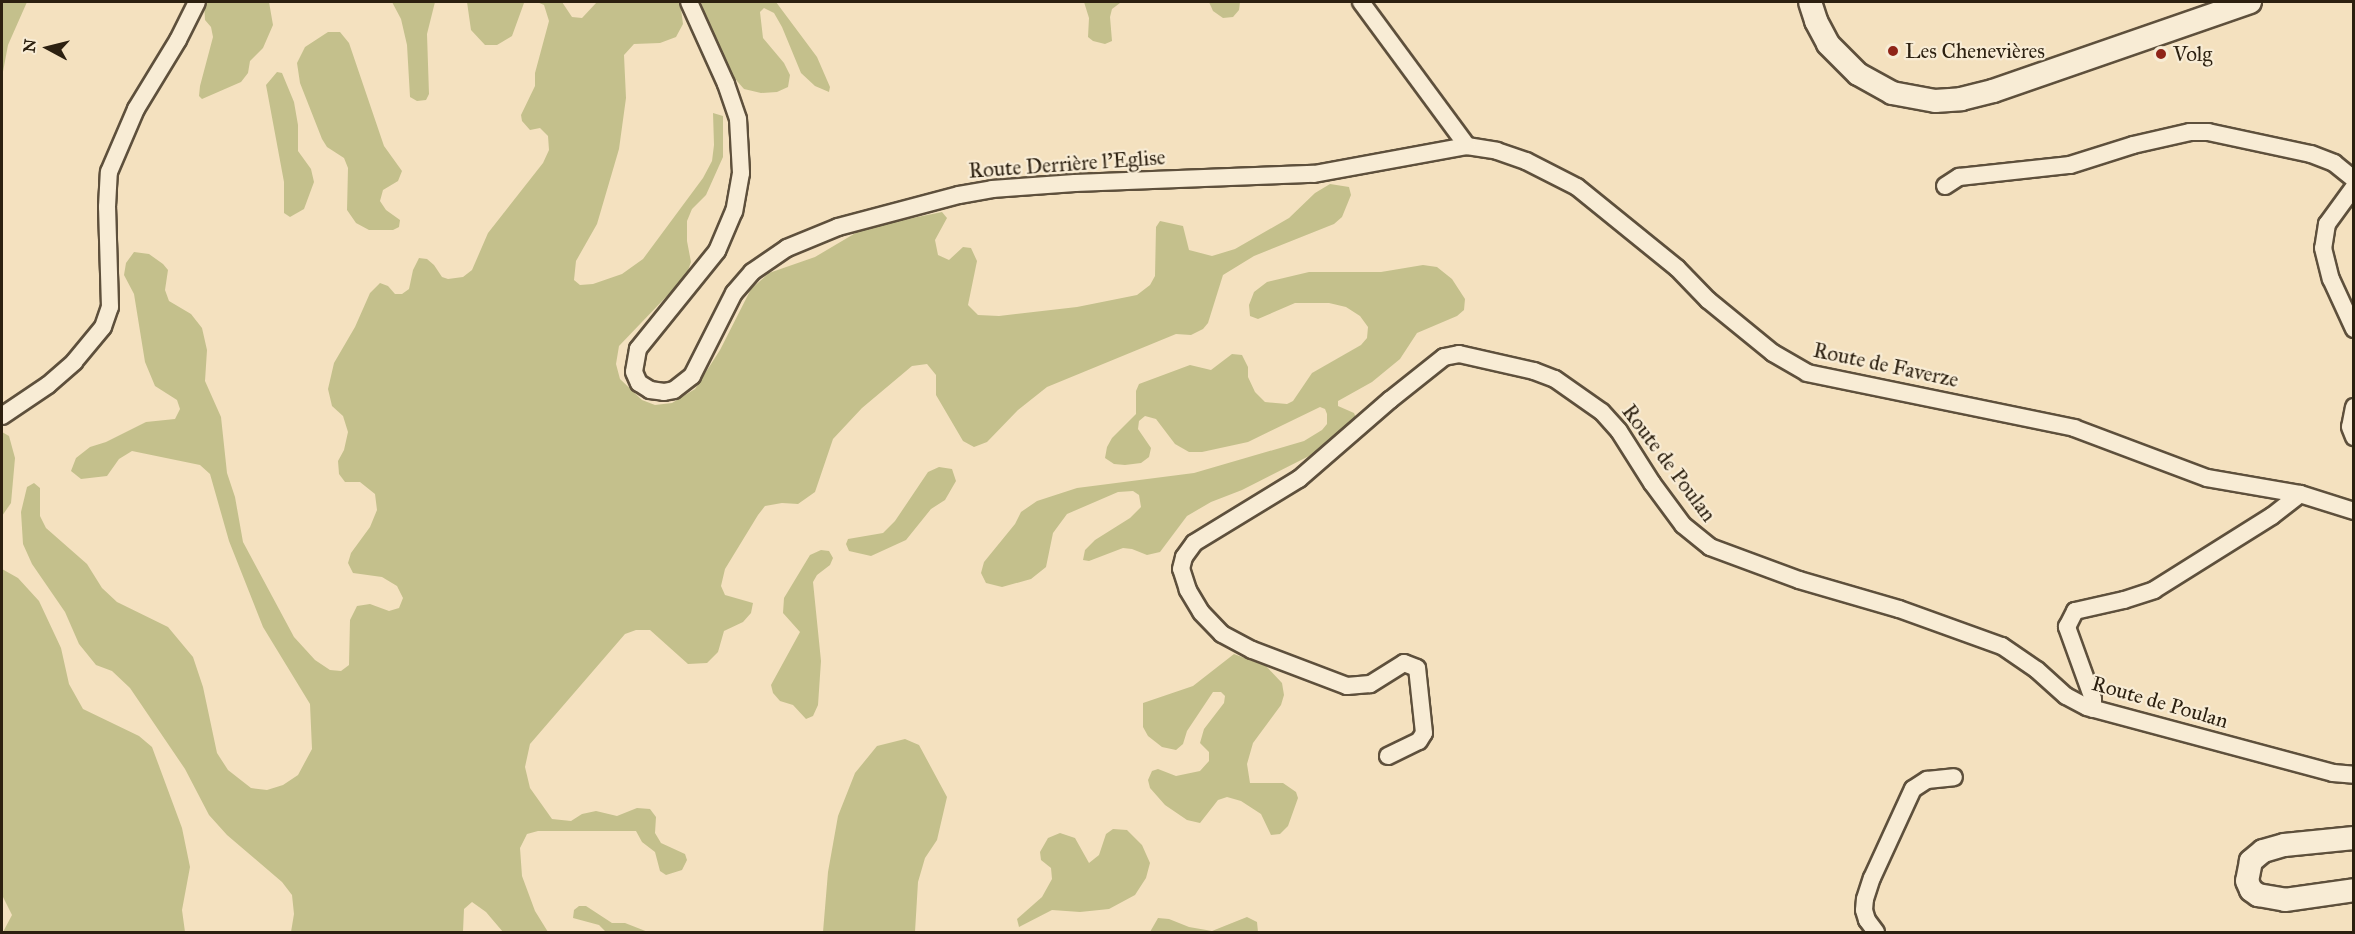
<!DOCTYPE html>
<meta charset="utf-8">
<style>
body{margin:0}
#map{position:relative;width:2355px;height:934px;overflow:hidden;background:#f4e1bf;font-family:"IM FELL Great Primer",serif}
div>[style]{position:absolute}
.green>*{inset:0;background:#c4c08c}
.roads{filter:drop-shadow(2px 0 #5e503c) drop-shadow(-2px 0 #5e503c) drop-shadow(0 2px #5e503c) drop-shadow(0 -2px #5e503c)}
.street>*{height:16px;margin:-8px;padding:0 8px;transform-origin:8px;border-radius:8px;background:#f8ecd5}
.secondary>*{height:22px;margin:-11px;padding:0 11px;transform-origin:11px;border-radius:11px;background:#f8ecd5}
.dots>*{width:16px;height:16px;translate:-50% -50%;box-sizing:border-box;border:3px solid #f8ecd5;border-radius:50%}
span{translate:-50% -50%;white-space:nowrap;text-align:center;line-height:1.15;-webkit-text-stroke:4.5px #f8ecd5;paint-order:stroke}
.poi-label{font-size:21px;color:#2c2010}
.left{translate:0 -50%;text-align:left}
.street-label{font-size:21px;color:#2c2010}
.frame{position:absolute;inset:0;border:3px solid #2c2010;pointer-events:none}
.north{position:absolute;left:18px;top:18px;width:60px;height:60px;-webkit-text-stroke:4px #f8ecd5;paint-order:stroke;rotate:277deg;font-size:16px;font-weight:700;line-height:24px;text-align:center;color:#2c2010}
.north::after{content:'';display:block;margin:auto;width:21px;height:27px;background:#2c2010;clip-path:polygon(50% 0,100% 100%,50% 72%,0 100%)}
</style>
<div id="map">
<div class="green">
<div style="clip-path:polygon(2px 2px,27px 2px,8px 45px,2px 77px)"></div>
<div style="clip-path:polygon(204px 2px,269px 2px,273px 25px,263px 48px,250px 61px,248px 73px,241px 82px,202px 99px,199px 96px,200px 86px,213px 37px,211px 27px,205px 20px)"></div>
<div style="clip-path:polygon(392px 2px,435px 2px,427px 34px,429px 94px,426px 100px,417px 101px,410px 97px,407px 45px,401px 19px)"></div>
<div style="clip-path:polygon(467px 2px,528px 2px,524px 3px,512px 36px,497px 45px,485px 45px,471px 30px)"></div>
<div style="clip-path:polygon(537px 2px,562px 2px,572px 17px,582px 18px,597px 2px,680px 2px,683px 24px,676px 37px,660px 43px,634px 44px,624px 55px,626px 98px,619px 149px,597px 224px,576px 261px,574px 280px,580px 285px,593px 284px,622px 274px,643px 259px,703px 178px,712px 161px,714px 145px,713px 113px,723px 116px,723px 157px,706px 195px,692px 209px,687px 221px,687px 241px,691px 262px,686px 276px,619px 346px,616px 364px,620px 379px,642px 400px,655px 405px,672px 403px,695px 389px,720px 350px,751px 289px,769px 273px,815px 257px,864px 228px,942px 212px,947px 218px,935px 240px,938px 255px,949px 260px,963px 247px,971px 248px,977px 261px,968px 305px,978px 315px,999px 316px,1077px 307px,1137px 295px,1150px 285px,1155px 276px,1156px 227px,1160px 221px,1183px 226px,1189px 250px,1212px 256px,1235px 249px,1289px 218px,1315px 193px,1330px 184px,1349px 187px,1351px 195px,1342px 217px,1334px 224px,1254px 256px,1223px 275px,1208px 323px,1203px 329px,1191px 335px,1176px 334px,1047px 387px,1018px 410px,987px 442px,974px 447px,963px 441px,936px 395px,936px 375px,927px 364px,912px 366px,862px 408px,833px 439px,815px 492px,798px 504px,782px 503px,765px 506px,758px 515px,725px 569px,721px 586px,725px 595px,753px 603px,751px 613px,743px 622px,724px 631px,718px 652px,707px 663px,688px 664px,650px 630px,636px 630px,625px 634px,530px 744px,525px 767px,530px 788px,552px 819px,571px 821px,582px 814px,596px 811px,617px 816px,637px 808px,650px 809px,656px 817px,655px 833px,661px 843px,685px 854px,687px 860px,682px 870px,666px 875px,660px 871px,655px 852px,642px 842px,636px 831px,538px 831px,527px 834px,520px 848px,522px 876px,535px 911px,548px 932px,503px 932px,486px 912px,472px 902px,464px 909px,463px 932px,291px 932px,294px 914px,292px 895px,282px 882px,227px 835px,209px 815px,185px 769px,130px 688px,112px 671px,96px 665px,79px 644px,65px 612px,32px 564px,23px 544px,21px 512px,27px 487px,34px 483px,40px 488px,40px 516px,46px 528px,87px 564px,102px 588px,117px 602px,168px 627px,193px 657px,203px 687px,217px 753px,228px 770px,251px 788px,267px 790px,283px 785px,298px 775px,312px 749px,310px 704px,263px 627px,229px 541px,210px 474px,200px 465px,132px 451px,119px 459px,107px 476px,81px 479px,71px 471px,76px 458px,90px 447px,106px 442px,146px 422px,175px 419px,180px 409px,177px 400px,155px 386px,145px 362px,134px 294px,124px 275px,126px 263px,134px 252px,149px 254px,163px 264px,168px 270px,165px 290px,169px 301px,191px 314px,202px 328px,207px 350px,205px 381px,221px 417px,227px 473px,235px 497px,243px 542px,294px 637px,315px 660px,330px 670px,341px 671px,349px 665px,350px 620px,357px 606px,370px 604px,389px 611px,399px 608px,403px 598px,397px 586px,382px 577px,353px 573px,348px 563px,351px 553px,370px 527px,377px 510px,375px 494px,360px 482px,345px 482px,339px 474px,338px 461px,344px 450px,348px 432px,343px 416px,332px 406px,328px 389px,334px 363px,355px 327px,370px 293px,380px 283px,388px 286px,395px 294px,402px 294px,409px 289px,413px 270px,419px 258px,427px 259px,434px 265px,442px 277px,448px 279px,463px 277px,472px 270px,488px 233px,543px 163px,549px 150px,548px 136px,540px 128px,530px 130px,522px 121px,521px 115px,535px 86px,535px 73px,549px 21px,544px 5px)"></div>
<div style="clip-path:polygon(701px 2px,776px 2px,817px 57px,830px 87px,829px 92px,815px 86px,801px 73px,782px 27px,774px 13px,764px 8px,760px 12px,763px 38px,784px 63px,790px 75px,788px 87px,777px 92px,761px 93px,744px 89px,722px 64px)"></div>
<div style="clip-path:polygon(1084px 2px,1131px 2px,1120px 3px,1112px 9px,1110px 17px,1112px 41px,1105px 44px,1093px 41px,1088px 37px,1089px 18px)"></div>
<div style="clip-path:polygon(1209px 2px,1240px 2px,1239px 10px,1233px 17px,1223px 18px,1213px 11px)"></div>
<div style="clip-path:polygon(328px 32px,340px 32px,349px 43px,384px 146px,402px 171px,398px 181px,383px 190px,380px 201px,386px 210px,400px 220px,399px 227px,393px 230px,369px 230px,356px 223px,347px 210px,348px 168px,344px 158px,327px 147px,322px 139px,300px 83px,297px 63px,305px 47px)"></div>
<div style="clip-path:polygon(277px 72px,282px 73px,294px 102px,298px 125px,298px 151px,311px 169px,314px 182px,304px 209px,290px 217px,284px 213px,284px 182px,266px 85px)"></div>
<div style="clip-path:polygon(1423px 265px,1437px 267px,1452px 279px,1465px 299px,1464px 310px,1457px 316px,1417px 333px,1400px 359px,1372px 382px,1338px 401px,1338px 406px,1354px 413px,1356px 418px,1317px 452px,1242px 490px,1211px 502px,1187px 516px,1160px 552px,1147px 555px,1132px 549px,1123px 548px,1089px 561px,1083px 560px,1085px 550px,1095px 540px,1130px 518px,1141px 507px,1139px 495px,1133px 491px,1118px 492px,1067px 514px,1053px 533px,1046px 567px,1031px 579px,1002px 587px,986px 583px,981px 573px,984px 562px,1015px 524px,1021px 512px,1037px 501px,1077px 488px,1194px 473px,1304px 441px,1322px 430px,1327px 424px,1327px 414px,1325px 409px,1320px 407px,1248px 442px,1202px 452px,1189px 452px,1175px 444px,1156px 419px,1145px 416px,1139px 421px,1138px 429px,1151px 448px,1149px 457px,1141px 463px,1125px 465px,1114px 464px,1105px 458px,1107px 447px,1112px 438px,1136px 414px,1136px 391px,1139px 384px,1190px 365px,1211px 370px,1232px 354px,1242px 355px,1248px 367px,1248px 377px,1255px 392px,1265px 402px,1287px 404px,1293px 401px,1312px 373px,1361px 345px,1367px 338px,1368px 327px,1360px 316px,1346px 307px,1329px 303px,1295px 303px,1258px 319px,1250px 316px,1249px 305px,1254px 292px,1267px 282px,1309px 272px,1381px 272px)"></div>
<div style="clip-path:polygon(2px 432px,9px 436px,15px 458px,11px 503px,2px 516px)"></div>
<div style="clip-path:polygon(939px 467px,952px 469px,956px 481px,945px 500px,931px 509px,906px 540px,871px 556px,849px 551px,846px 544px,848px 539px,883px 533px,895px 521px,928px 472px)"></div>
<div style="clip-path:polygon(821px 550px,829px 551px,833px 558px,830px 565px,817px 575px,813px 582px,821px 661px,818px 705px,813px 716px,806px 719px,793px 705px,780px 701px,773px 693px,771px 685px,800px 632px,783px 613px,784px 598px,810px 555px)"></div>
<div style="clip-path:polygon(2px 569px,18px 578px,39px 601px,61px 648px,69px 684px,83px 709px,139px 736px,152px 747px,182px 828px,190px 867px,182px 910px,185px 932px,3px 932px,12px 915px,2px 895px)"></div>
<div style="clip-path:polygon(1234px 654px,1266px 666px,1282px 683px,1284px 695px,1281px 705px,1253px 743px,1247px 764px,1250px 783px,1283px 783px,1296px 792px,1298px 798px,1288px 826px,1280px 834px,1271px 835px,1261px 814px,1241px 801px,1227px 797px,1218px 800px,1200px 823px,1187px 820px,1165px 805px,1150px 788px,1148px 780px,1152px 771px,1158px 769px,1176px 776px,1200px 771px,1209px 761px,1209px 752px,1200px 743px,1204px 729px,1224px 703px,1225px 696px,1221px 692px,1213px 692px,1187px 731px,1183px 744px,1176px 750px,1162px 747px,1148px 736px,1143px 727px,1143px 703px,1193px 686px)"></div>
<div style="clip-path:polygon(905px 739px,919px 745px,947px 797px,937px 840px,925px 858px,918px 882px,915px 932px,823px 932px,828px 872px,838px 816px,855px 773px,877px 746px)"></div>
<div style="clip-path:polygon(1113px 829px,1127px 830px,1142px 845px,1150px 863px,1146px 878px,1135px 895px,1109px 909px,1080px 912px,1052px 910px,1019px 927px,1017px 919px,1042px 897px,1052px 879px,1051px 868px,1041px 860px,1040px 852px,1048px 838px,1060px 833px,1075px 838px,1089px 863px,1099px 855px,1106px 834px)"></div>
<div style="clip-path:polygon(579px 906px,586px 906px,612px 923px,625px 923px,648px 932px,606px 932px,599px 925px,573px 918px,574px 910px)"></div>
<div style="clip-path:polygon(1247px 917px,1257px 922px,1258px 932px,1150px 932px,1158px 918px,1169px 919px,1189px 927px,1212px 931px)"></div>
</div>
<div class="roads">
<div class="street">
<div style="left:689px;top:2px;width:90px;rotate:65.7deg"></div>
<div style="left:726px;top:84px;width:37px;rotate:71deg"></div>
<div style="left:738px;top:119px;width:54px;rotate:86.8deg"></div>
<div style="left:741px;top:173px;width:39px;rotate:100deg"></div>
<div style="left:734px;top:211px;width:43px;rotate:113deg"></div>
<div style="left:717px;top:251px;width:126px;rotate:128.9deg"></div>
<div style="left:638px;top:349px;width:23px;rotate:100deg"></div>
<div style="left:634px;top:372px;width:12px;rotate:66deg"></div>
<div style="left:639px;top:383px;width:13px;rotate:32deg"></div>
<div style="left:650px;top:390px;width:14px;rotate:8deg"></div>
<div style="left:664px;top:392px;width:10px;rotate:-11deg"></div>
<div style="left:674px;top:390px;width:23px;rotate:-38deg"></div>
<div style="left:692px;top:376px;width:93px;rotate:-63.2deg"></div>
<div style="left:734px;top:293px;width:28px;rotate:-49deg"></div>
<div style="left:752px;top:272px;width:42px;rotate:-34.4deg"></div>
<div style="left:787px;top:248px;width:55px;rotate:-22.4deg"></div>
<div style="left:838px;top:227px;width:125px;rotate:-14.8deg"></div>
<div style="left:959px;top:195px;width:34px;rotate:-10deg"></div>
<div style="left:992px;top:189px;width:83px;rotate:-4.1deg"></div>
<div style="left:1075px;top:183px;width:239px;rotate:-2.2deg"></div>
<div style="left:1314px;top:174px;width:156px;rotate:-10.4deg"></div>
<div style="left:1467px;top:146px;width:30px;rotate:9deg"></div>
<div style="left:1497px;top:151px;width:31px;rotate:19deg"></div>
<div style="left:1526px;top:161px;width:57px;rotate:27deg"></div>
<div style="left:1577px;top:187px;width:129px;rotate:39deg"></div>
<div style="left:1677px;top:268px;width:45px;rotate:45.9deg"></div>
<div style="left:1708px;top:300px;width:84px;rotate:39.2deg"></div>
<div style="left:1773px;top:353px;width:39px;rotate:30deg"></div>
<div style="left:1807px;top:373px;width:273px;rotate:11.6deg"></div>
<div style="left:2074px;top:428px;width:142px;rotate:20.6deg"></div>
<div style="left:2207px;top:478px;width:94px;rotate:9.8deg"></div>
<div style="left:2300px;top:494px;width:57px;rotate:17.5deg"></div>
<div style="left:1361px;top:2px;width:179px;rotate:53.6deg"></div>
<div style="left:1945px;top:186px;width:17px;rotate:-33deg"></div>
<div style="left:1959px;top:177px;width:112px;rotate:-6.2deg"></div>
<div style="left:2070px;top:165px;width:66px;rotate:-17.6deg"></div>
<div style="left:2133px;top:145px;width:58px;rotate:-12.8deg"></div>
<div style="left:2190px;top:132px;width:18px"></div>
<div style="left:2208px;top:132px;width:105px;rotate:12.1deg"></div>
<div style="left:2311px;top:154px;width:25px;rotate:21deg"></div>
<div style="left:2334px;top:163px;width:26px;rotate:39deg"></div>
<div style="left:2354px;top:187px;width:46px;rotate:126.1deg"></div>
<div style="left:2327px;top:224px;width:24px;rotate:99deg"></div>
<div style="left:2323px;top:248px;width:32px;rotate:76deg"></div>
<div style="left:2331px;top:279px;width:55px;rotate:65.3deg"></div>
<div style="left:2354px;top:407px;width:20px;rotate:101deg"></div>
<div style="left:2350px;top:427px;width:11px;rotate:68deg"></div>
<div style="left:2px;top:416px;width:55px;rotate:-34deg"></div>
<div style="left:48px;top:385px;width:35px;rotate:-41deg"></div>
<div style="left:74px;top:362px;width:45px;rotate:-50.4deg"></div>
<div style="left:103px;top:327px;width:21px;rotate:-71deg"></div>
<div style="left:110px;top:307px;width:100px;rotate:-91.7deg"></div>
<div style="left:107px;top:207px;width:35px;rotate:-87deg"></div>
<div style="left:109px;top:172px;width:69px;rotate:-66.8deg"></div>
<div style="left:136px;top:109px;width:81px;rotate:-58.7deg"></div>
<div style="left:178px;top:40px;width:42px;rotate:-63.4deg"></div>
<div style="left:2093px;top:709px;width:10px;rotate:-90deg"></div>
<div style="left:2093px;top:699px;width:77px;rotate:-109.9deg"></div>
<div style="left:2067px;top:627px;width:18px;rotate:-63deg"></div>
<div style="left:2075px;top:611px;width:50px;rotate:-12.7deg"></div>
<div style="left:2124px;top:600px;width:32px;rotate:-18deg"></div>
<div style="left:2154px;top:590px;width:139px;rotate:-32.1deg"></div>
<div style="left:2272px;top:516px;width:36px;rotate:-38deg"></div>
<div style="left:1388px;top:756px;width:34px;rotate:-26deg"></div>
<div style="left:1419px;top:741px;width:9px;rotate:-58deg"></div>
<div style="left:1424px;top:733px;width:65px;rotate:-96.1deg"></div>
<div style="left:1417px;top:668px;width:14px;rotate:-159deg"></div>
<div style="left:1404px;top:663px;width:40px;rotate:148deg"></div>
<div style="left:1370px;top:684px;width:23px;rotate:175deg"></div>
<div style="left:1347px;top:686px;width:102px;rotate:-159.2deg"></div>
<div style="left:1252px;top:650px;width:34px;rotate:-152deg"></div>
<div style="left:1222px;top:634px;width:30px;rotate:-134deg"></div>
<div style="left:1201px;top:612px;width:26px;rotate:-121deg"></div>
<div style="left:1188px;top:590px;width:22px;rotate:-108deg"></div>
<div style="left:1181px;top:569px;width:12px;rotate:-76deg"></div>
<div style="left:1184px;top:557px;width:17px;rotate:-54deg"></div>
<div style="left:1194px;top:543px;width:123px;rotate:-31.4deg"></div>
<div style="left:1299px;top:479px;width:121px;rotate:-41deg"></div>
<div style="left:1390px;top:400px;width:69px;rotate:-38.5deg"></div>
<div style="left:1444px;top:357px;width:15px;rotate:-11deg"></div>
<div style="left:1459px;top:354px;width:77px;rotate:12.8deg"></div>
<div style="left:1534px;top:371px;width:22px;rotate:21deg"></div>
<div style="left:1555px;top:379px;width:57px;rotate:35.1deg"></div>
<div style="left:1602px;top:412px;width:25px;rotate:48deg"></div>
<div style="left:1619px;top:431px;width:62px;rotate:57.6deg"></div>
<div style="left:1652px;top:483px;width:52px;rotate:53.6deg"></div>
<div style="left:1683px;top:525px;width:35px;rotate:39deg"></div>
<div style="left:1710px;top:547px;width:95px;rotate:20.3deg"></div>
<div style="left:1799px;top:580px;width:104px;rotate:16.2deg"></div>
<div style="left:1899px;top:609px;width:109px;rotate:19.8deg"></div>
<div style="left:2002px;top:646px;width:42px;rotate:34.4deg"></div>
<div style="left:2037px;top:670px;width:39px;rotate:42deg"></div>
<div style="left:2066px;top:696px;width:24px;rotate:28deg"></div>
<div style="left:2087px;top:707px;width:255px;rotate:15deg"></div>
<div style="left:2333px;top:773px;width:21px;rotate:5deg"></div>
<div style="left:1876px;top:932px;width:15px;rotate:-127deg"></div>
<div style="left:1867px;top:920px;width:10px;rotate:-107deg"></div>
<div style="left:1864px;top:910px;width:11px;rotate:-85deg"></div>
<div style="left:1865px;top:899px;width:22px;rotate:-72deg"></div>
<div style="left:1872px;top:878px;width:98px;rotate:-65.3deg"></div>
<div style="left:1913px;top:789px;width:17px;rotate:-33deg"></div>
<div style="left:1927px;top:780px;width:27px;rotate:-6deg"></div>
</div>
<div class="secondary">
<div style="left:1810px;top:2px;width:20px;rotate:72deg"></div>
<div style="left:1816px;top:21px;width:26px;rotate:62deg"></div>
<div style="left:1828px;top:44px;width:42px;rotate:45deg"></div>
<div style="left:1858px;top:74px;width:39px;rotate:29deg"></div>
<div style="left:1892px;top:93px;width:44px;rotate:10.5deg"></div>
<div style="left:1935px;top:101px;width:26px;rotate:-4deg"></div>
<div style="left:1961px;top:99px;width:33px;rotate:-14deg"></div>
<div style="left:1993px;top:91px;width:272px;rotate:-19.1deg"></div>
<div style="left:2354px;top:838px;width:70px;rotate:174.3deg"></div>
<div style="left:2284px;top:845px;width:22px;rotate:164deg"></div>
<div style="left:2263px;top:851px;width:16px;rotate:140deg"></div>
<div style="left:2251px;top:861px;width:20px;rotate:101deg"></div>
<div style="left:2247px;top:881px;width:10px;rotate:66deg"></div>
<div style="left:2251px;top:890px;width:9px;rotate:36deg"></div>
<div style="left:2258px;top:895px;width:27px;rotate:10deg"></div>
<div style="left:2285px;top:900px;width:70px;rotate:-8.2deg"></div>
</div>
</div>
<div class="dots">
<div style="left:1893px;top:51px;background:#8f2418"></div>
<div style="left:2161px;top:54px;background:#8f2418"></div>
</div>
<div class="poi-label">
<span class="left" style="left:1905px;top:51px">Les Chenevières</span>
<span class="left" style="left:2173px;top:54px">Volg</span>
</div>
<div class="street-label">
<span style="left:1067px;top:164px;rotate:-4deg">Route Derrière l'Eglise</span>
<span style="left:1886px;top:365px;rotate:12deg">Route de Faverze</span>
<span style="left:1669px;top:463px;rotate:53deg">Route de Poulan</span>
<span style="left:2160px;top:702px;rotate:16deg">Route de Poulan</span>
</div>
<div class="frame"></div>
<div class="north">N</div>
</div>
